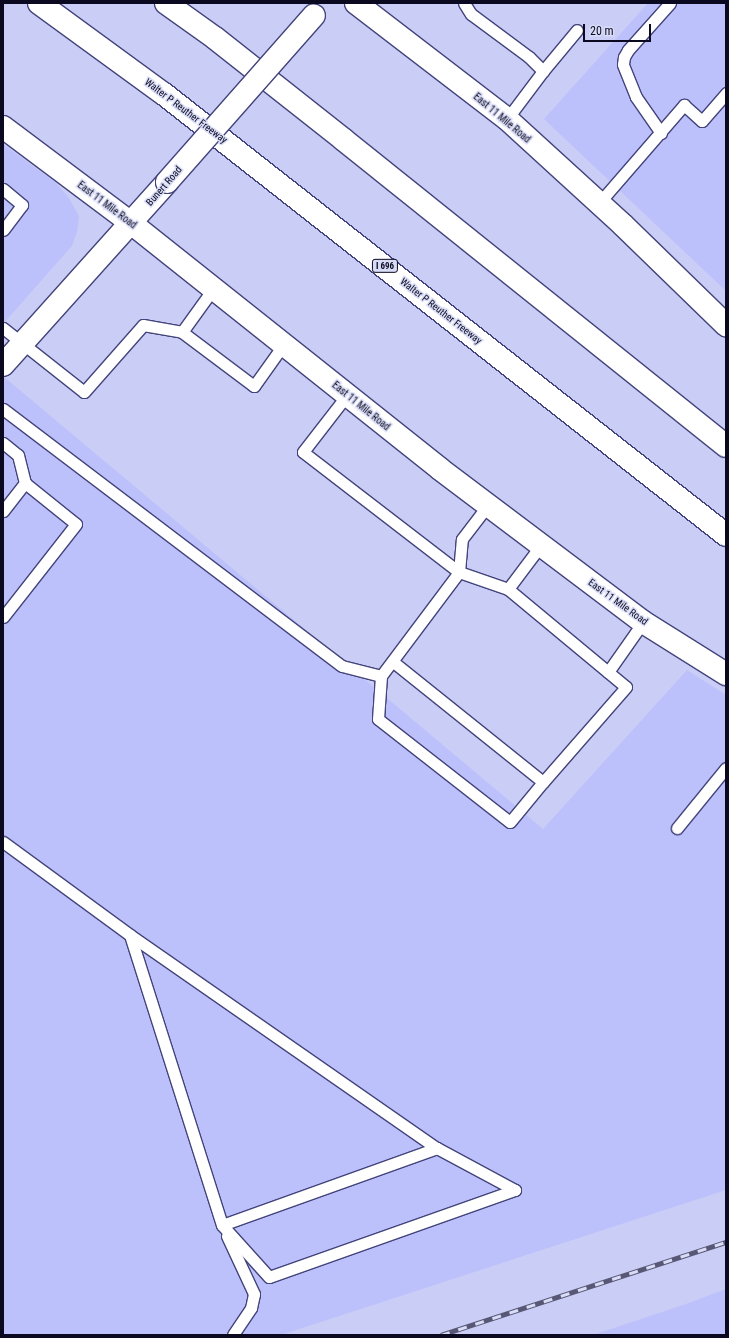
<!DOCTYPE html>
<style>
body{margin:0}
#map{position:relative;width:729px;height:1338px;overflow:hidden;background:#cacdf5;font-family:"Roboto Condensed",sans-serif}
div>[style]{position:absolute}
.built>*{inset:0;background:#bdc1fb}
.roads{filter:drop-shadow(1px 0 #43447b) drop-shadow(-1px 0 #43447b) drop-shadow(0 1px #43447b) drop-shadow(0 -1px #43447b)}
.lane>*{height:11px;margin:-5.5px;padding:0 5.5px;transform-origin:5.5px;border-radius:5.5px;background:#fff}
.street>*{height:22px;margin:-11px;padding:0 11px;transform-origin:11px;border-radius:11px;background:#fff}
.secondary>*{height:22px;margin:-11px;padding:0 11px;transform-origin:11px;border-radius:11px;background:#fff}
.highway>*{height:22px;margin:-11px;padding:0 11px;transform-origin:11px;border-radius:11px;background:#fff}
.rail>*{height:4.5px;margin-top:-2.25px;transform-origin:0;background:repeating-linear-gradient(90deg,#d9dcf6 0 9px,#585876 0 18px);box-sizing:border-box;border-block:1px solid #585876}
.bridges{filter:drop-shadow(1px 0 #43447b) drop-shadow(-1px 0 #43447b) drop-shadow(0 1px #43447b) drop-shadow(0 -1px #43447b)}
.street-bridge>*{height:22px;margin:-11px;padding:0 11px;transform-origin:11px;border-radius:11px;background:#fff}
span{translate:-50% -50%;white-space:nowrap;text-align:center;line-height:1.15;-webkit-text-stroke:3px #d9dcf6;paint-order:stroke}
.shield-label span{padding:1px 3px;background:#d9dcf6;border:1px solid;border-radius:3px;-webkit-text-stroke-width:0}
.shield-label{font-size:9px;color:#0a091f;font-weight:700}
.street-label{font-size:10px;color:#0a091f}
.frame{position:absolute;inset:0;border:4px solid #0a091f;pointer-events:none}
.scale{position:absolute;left:583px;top:24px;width:68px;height:18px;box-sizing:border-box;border:2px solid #0a091f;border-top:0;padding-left:5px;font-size:12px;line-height:14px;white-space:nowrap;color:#0a091f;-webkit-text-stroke:3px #d9dcf6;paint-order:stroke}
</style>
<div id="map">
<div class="built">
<div style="clip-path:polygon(648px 3px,726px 3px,726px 291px,544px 119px)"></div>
<div style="clip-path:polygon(3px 144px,56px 183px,69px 198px,79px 216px,77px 232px,72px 246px,3px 324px)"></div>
<div style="clip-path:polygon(3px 376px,543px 829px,687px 670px,726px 695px,726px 1190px,281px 1335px,3px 1335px)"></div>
<div style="clip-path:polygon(726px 1289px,726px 1335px,593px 1335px,686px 1304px)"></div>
</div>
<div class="roads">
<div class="lane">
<div style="left:464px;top:3px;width:13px;rotate:58deg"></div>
<div style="left:471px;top:14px;width:72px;rotate:36.6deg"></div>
<div style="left:529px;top:57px;width:20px;rotate:45deg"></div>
<div style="left:543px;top:71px;width:60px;rotate:126.9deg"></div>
<div style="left:543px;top:71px;width:53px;rotate:-50.3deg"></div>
<div style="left:661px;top:133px;width:44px;rotate:-124.8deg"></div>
<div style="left:636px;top:97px;width:35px;rotate:-112deg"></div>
<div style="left:623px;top:64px;width:7px;rotate:-82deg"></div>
<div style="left:624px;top:57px;width:8px;rotate:-60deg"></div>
<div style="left:628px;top:50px;width:63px;rotate:-48.2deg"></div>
<div style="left:3px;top:189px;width:25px;rotate:40deg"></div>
<div style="left:22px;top:205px;width:31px;rotate:127deg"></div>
<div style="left:599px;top:203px;width:130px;rotate:-49.1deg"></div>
<div style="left:684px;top:105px;width:24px;rotate:42deg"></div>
<div style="left:702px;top:121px;width:37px;rotate:-49deg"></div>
<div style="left:213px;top:289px;width:53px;rotate:125.8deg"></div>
<div style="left:182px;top:332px;width:90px;rotate:36.9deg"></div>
<div style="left:254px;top:386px;width:52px;rotate:-54.5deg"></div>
<div style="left:3px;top:328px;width:103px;rotate:38.3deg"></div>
<div style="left:84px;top:392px;width:89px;rotate:-48.6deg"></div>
<div style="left:143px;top:325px;width:40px;rotate:10deg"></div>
<div style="left:347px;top:395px;width:72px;rotate:127.7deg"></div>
<div style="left:303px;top:452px;width:197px;rotate:37.6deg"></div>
<div style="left:459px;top:572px;width:52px;rotate:19.1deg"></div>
<div style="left:508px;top:589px;width:153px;rotate:39.7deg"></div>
<div style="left:626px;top:687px;width:126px;rotate:131.1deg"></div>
<div style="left:3px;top:409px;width:425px;rotate:37.2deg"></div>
<div style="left:342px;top:666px;width:40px;rotate:14.4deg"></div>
<div style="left:381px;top:676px;width:130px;rotate:-53.1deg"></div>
<div style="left:459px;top:572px;width:33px;rotate:-85deg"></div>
<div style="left:462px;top:539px;width:43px;rotate:-52.6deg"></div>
<div style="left:3px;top:443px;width:19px;rotate:39deg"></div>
<div style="left:18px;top:455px;width:29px;rotate:76deg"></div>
<div style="left:25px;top:483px;width:65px;rotate:38.8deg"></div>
<div style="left:76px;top:524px;width:118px;rotate:128.1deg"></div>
<div style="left:3px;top:511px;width:36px;rotate:-52deg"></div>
<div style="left:508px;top:589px;width:55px;rotate:-53.1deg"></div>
<div style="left:608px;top:672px;width:61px;rotate:-55deg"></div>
<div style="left:381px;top:676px;width:43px;rotate:94deg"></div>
<div style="left:378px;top:719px;width:167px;rotate:38deg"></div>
<div style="left:510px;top:822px;width:52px;rotate:-50.5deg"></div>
<div style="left:543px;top:782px;width:193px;rotate:-141.3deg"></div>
<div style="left:677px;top:828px;width:77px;rotate:-50.8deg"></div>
<div style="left:3px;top:842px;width:157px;rotate:36.2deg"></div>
<div style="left:130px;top:935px;width:374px;rotate:34.8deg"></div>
<div style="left:437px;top:1148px;width:228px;rotate:160.3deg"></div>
<div style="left:222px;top:1225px;width:304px;rotate:-107.6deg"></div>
<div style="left:222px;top:1225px;width:70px;rotate:47.9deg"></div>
<div style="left:269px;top:1277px;width:261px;rotate:-19.5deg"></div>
<div style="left:515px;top:1190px;width:89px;rotate:-151.7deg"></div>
<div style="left:227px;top:1236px;width:64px;rotate:65deg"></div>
<div style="left:254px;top:1294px;width:14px;rotate:102deg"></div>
<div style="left:251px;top:1308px;width:32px;rotate:124deg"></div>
</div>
<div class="street">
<div style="left:3px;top:365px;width:246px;rotate:-48.1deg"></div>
</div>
<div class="secondary">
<div style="left:356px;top:3px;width:190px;rotate:37.5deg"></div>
<div style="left:507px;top:119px;width:157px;rotate:42.4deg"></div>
<div style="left:623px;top:225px;width:144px;rotate:44.2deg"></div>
<div style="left:3px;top:127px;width:160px;rotate:36.9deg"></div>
<div style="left:131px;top:223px;width:395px;rotate:38.5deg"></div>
<div style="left:440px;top:469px;width:254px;rotate:37deg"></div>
<div style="left:643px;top:622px;width:98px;rotate:32.1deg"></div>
</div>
<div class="highway">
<div style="left:39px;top:3px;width:155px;rotate:36.1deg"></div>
<div style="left:164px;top:94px;width:714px;rotate:38.12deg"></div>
<div style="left:166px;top:3px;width:60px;rotate:35.5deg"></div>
<div style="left:215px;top:38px;width:164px;rotate:38.3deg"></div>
<div style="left:344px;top:140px;width:489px;rotate:38.7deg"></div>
</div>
</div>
<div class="rail">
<div style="left:441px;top:1335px;width:300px;rotate:-18.1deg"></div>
</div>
<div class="bridges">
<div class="street-bridge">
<div style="left:167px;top:182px;width:222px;rotate:-48.6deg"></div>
</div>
</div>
<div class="shield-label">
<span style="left:385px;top:266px">I 696</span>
</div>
<div class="street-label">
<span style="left:186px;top:111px;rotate:37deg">Walter P Reuther Freeway</span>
<span style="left:502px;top:118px;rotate:40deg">East 11 Mile Road</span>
<span style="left:164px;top:186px;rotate:-49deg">Bunert Road</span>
<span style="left:107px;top:205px;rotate:37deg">East 11 Mile Road</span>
<span style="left:441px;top:311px;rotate:38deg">Walter P Reuther Freeway</span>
<span style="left:361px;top:406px;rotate:39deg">East 11 Mile Road</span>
<span style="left:618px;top:602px;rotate:36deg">East 11 Mile Road</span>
</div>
<div class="frame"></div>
<div class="scale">20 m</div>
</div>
